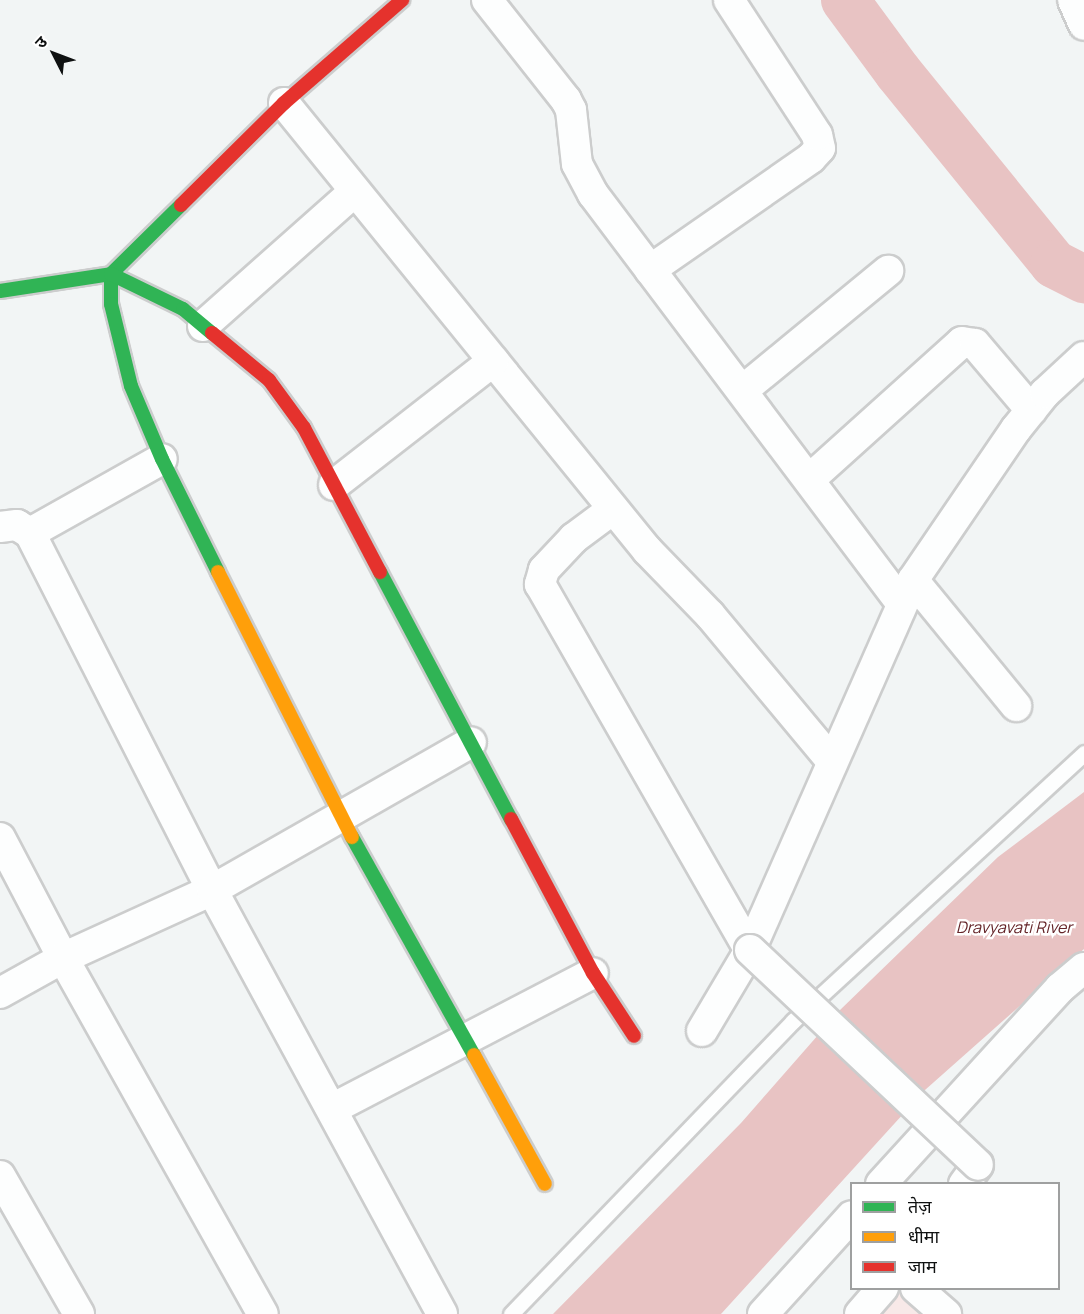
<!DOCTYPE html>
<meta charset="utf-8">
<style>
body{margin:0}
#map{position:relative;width:1084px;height:1314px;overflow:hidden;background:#f2f5f5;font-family:Manrope,"Noto Sans Devanagari",sans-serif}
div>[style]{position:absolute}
.green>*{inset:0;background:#f8e9e8}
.water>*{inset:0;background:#e8c3c3}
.river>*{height:48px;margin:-24px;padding:0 24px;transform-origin:24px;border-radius:24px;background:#e8c3c3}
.roads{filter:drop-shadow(2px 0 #cccdcd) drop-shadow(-2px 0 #cccdcd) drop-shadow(0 2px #cccdcd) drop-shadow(0 -2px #cccdcd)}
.lane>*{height:15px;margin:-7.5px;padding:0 7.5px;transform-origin:7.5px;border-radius:7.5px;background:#fdfefe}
.street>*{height:30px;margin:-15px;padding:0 15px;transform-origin:15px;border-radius:15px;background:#fdfefe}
.fast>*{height:14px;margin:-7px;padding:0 7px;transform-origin:7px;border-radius:7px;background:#30b455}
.slow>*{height:14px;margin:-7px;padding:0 7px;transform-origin:7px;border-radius:7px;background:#ff9f0a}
.jam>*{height:14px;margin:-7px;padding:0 7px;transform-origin:7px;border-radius:7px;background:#e5322d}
.bridges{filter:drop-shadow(2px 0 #cccdcd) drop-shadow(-2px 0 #cccdcd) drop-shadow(0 2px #cccdcd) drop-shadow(0 -2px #cccdcd)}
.street-bridge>*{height:30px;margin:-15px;padding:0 15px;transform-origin:15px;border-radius:15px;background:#fdfefe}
span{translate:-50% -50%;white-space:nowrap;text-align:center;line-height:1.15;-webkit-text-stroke:5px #fff;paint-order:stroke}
.water-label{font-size:16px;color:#642428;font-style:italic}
.legend{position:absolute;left:850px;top:1182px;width:210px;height:108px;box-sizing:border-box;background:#fff;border:2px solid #9fa0a0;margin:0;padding:8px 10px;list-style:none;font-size:18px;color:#0f1111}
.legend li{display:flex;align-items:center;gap:12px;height:30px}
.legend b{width:30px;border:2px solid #9fa0a0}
.north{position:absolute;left:24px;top:24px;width:60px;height:60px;-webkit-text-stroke:4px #fff;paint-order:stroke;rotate:312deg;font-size:16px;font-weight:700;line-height:24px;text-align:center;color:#0f1111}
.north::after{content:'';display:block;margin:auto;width:21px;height:27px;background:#0f1111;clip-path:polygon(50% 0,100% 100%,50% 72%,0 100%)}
</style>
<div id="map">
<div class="green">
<div style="clip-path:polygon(883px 1288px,916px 1289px,944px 1314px,860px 1314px)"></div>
</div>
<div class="water">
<div style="clip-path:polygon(1084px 792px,1084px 949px,925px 1090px,721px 1314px,553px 1314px,741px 1123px,840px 1010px,998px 857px)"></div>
</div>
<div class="river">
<div style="left:845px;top:0;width:89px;rotate:53.6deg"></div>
<div style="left:898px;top:72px;width:247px;rotate:50.9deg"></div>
<div style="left:1054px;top:264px;width:34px;rotate:27deg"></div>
</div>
<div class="roads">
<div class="lane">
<div style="left:511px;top:1314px;width:407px;rotate:-46.1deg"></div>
<div style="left:793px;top:1021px;width:396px;rotate:-42.6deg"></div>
</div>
<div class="street">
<div style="left:487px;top:0;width:127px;rotate:51.7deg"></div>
<div style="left:566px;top:100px;width:11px;rotate:63deg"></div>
<div style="left:571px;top:110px;width:54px;rotate:83.7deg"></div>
<div style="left:577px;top:164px;width:34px;rotate:62deg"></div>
<div style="left:593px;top:194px;width:513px;rotate:53deg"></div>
<div style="left:1073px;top:0;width:27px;rotate:66deg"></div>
<div style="left:284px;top:103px;width:576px;rotate:50.92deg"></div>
<div style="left:647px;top:550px;width:91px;rotate:45.9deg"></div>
<div style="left:710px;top:615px;width:189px;rotate:50.2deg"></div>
<div style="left:650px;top:270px;width:196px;rotate:-34.8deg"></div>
<div style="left:811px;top:158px;width:13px;rotate:-48deg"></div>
<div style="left:820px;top:148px;width:13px;rotate:-103deg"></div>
<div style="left:817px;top:135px;width:161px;rotate:-123.1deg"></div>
<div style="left:203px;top:326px;width:203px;rotate:-41.6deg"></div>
<div style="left:743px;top:390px;width:188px;rotate:-39.4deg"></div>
<div style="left:811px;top:478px;width:203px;rotate:-42deg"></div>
<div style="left:962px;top:342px;width:13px;rotate:9deg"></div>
<div style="left:975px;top:344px;width:87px;rotate:49.7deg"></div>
<div style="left:334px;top:485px;width:202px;rotate:-37.9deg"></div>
<div style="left:613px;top:509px;width:49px;rotate:143.4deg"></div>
<div style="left:574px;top:538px;width:44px;rotate:133.2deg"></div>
<div style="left:544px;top:570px;width:15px;rotate:106deg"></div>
<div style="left:540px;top:584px;width:422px;rotate:60.2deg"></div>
<div style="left:0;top:527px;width:17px;rotate:-7deg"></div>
<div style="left:17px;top:525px;width:15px;rotate:32deg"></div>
<div style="left:30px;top:533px;width:401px;rotate:63deg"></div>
<div style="left:212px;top:890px;width:482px;rotate:61.5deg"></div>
<div style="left:30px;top:533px;width:151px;rotate:-29.3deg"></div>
<div style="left:913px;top:580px;width:163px;rotate:50.7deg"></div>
<div style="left:0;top:838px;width:136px;rotate:62.3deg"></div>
<div style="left:63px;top:958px;width:408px;rotate:60.7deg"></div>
<div style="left:0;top:993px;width:72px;rotate:-29.1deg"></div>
<div style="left:63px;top:958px;width:164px;rotate:-24.5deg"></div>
<div style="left:212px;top:890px;width:298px;rotate:-29.7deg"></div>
<div style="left:702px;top:1031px;width:94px;rotate:-59.3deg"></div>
<div style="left:750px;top:950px;width:404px;rotate:-66.2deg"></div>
<div style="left:913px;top:580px;width:183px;rotate:-55.7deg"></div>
<div style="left:1016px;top:429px;width:46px;rotate:-51.1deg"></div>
<div style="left:1045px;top:393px;width:53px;rotate:-42.7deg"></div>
<div style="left:332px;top:1109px;width:294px;rotate:-27.5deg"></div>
<div style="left:0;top:1176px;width:159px;rotate:60.2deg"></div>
<div style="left:881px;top:1184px;width:265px;rotate:-47.6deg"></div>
<div style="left:1060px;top:988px;width:31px;rotate:-40deg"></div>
<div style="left:964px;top:1184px;width:24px;rotate:-54deg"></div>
<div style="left:916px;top:1288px;width:40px;rotate:41deg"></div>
<div style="left:763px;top:1314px;width:132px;rotate:-47.8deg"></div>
<div style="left:860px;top:1314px;width:35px;rotate:-49deg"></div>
</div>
<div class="fast">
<div style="left:181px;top:205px;width:98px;rotate:135.4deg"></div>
<div style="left:111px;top:274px;width:30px;rotate:90deg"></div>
<div style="left:111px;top:304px;width:84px;rotate:76.3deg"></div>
<div style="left:131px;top:386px;width:79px;rotate:67deg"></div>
<div style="left:162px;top:459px;width:126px;rotate:63.6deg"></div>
<div style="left:0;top:291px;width:112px;rotate:-8.7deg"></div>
<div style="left:111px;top:274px;width:80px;rotate:25.9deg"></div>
<div style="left:183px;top:309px;width:38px;rotate:40deg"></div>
<div style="left:380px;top:572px;width:280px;rotate:62.1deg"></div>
<div style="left:352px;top:837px;width:250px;rotate:60.8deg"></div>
</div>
<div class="slow">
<div style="left:218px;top:572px;width:297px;rotate:63.2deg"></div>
<div style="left:474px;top:1055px;width:147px;rotate:61.2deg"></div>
</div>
<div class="jam">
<div style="left:181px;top:205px;width:145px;rotate:-44.7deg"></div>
<div style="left:284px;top:103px;width:157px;rotate:-41.1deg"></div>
<div style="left:212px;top:333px;width:74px;rotate:39.5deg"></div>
<div style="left:269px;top:380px;width:59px;rotate:53.9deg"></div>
<div style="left:304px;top:428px;width:163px;rotate:62.2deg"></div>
<div style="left:511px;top:819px;width:174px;rotate:62deg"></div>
<div style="left:593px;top:973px;width:75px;rotate:56.9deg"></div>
</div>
</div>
<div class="bridges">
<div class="street-bridge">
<div style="left:750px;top:950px;width:313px;rotate:43.3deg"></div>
</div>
</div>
<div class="water-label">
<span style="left:1014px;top:927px">Dravyavati River</span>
</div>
<ul class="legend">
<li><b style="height:8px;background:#30b455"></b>तेज़</li>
<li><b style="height:8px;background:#ff9f0a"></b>धीमा</li>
<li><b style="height:8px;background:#e5322d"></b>जाम</li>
</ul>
<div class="north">उ</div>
</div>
